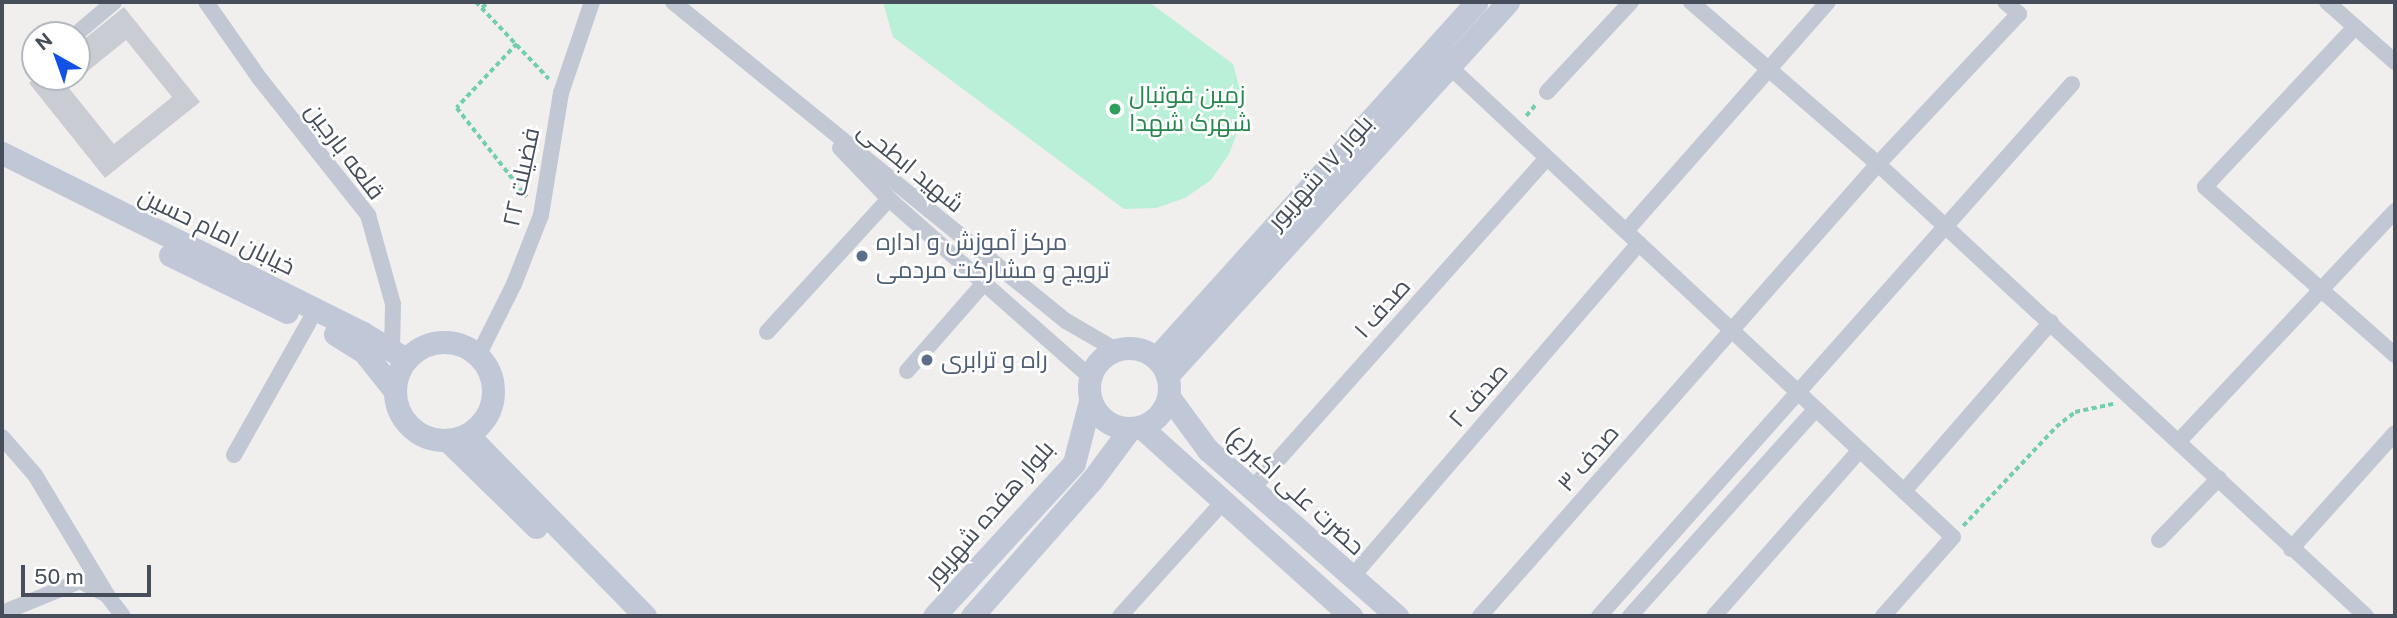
<!DOCTYPE html>
<meta charset="utf-8">
<style>
body{margin:0}
#map{position:relative;width:2397px;height:618px;overflow:hidden;background:#f1eeee;font-family:"Public Sans",Cairo,sans-serif}
div>[style]{position:absolute}
.green>*{inset:0;background:#baf0d7}
.building>*{inset:0;background:#caccd4}
.path>*{height:3.5px;margin-top:-1.75px;transform-origin:0;background:repeating-linear-gradient(90deg,#71cfaf 0 5px,transparent 0 8.5px)}
.street>*{height:16px;margin:-8px;padding:0 8px;transform-origin:8px;border-radius:8px;background:#c1c8d4}
.secondary>*{height:23px;margin:-11.5px;padding:0 11.5px;transform-origin:11.5px;border-radius:11.5px;background:#c0c8d8}
.secondary>.ring{margin:-11.5px;padding:0;box-sizing:content-box;background:none;border:23px solid #c0c8d8;border-radius:50%}
.dots>*{width:19px;height:19px;translate:-50% -50%;box-sizing:border-box;border:4px solid #fff;border-radius:50%}
span{translate:-50% -50%;white-space:nowrap;text-align:center;line-height:1.15;-webkit-text-stroke:5px #fff;paint-order:stroke}
.leisure-label{font-size:24px;color:#27864d}
.left{translate:0 -50%;text-align:left}
.street-label{font-size:24px;color:#464e5c}
.service-label{font-size:24px;color:#4e5e75}
.frame{position:absolute;inset:0;border:4px solid #464e5c;pointer-events:none}
.north{position:absolute;left:21px;top:21px;width:70px;height:70px;box-sizing:border-box;background:#fff;border:2px solid #b5b8be;border-radius:50%;rotate:320deg;font-size:19px;font-weight:700;line-height:28px;text-align:center;color:#464e5c}
.north::after{content:'';display:block;margin:auto;width:24px;height:32px;background:#1350e6;clip-path:polygon(50% 0,100% 100%,50% 72%,0 100%)}
.scale{position:absolute;left:21px;top:565px;width:130px;height:32px;box-sizing:border-box;border:4px solid #464e5c;border-top:0;padding-left:9px;font-size:21px;line-height:24px;white-space:nowrap;color:#464e5c;-webkit-text-stroke:5px #fff;paint-order:stroke}
</style>
<div id="map">
<div class="green">
<div style="clip-path:polygon(883px 2px,1149px 2px,1233px 64px,1241px 93px,1240px 125px,1229px 154px,1211px 180px,1185px 198px,1156px 208px,1124px 209px,893px 37px)"></div>
</div>
<div class="building">
<div style="clip-path:polygon(evenodd,124px 7px,200px 102px,105px 178px,29px 83px,37px 77px,77px 77px,77px 45px,124px 7px,126px 40px,172px 97px,114px 144px,68px 87px,126px 40px)"></div>
</div>
<div class="path">
<div style="left:476px;top:2px;width:106px;rotate:46.5deg"></div>
<div style="left:482px;top:8px;width:8px;rotate:-45deg"></div>
<div style="left:517px;top:44px;width:88px;rotate:133.2deg"></div>
<div style="left:457px;top:108px;width:113px;rotate:51.8deg"></div>
<div style="left:1526px;top:116px;width:17px;rotate:-50deg"></div>
<div style="left:1963px;top:526px;width:136px;rotate:-46.8deg"></div>
<div style="left:2056px;top:427px;width:24px;rotate:-38deg"></div>
<div style="left:2075px;top:412px;width:39px;rotate:-12deg"></div>
</div>
<div class="street">
<div style="left:206px;top:2px;width:94px;rotate:55deg"></div>
<div style="left:260px;top:79px;width:174px;rotate:51.5deg"></div>
<div style="left:368px;top:215px;width:92px;rotate:74.3deg"></div>
<div style="left:393px;top:304px;width:46px;rotate:91.2deg"></div>
<div style="left:673px;top:2px;width:506px;rotate:39.07deg"></div>
<div style="left:1066px;top:321px;width:58px;rotate:30.1deg"></div>
<div style="left:1691px;top:2px;width:247px;rotate:40.9deg"></div>
<div style="left:1878px;top:164px;width:665px;rotate:42.81deg"></div>
<div style="left:2327px;top:2px;width:91px;rotate:41.4deg"></div>
<div style="left:2355px;top:27px;width:219px;rotate:133.2deg"></div>
<div style="left:2205px;top:187px;width:254px;rotate:41.5deg"></div>
<div style="left:75px;top:35px;width:51px;rotate:-40.2deg"></div>
<div style="left:1450px;top:67px;width:688px;rotate:43.06deg"></div>
<div style="left:1953px;top:537px;width:106px;rotate:131.5deg"></div>
<div style="left:33px;top:70px;width:2px;rotate:-27deg"></div>
<div style="left:1547px;top:92px;width:123px;rotate:-47deg"></div>
<div style="left:840px;top:148px;width:71px;rotate:46.1deg"></div>
<div style="left:889px;top:199px;width:268px;rotate:41.5deg"></div>
<div style="left:1626px;top:231px;width:305px;rotate:-48.6deg"></div>
<div style="left:767px;top:332px;width:180px;rotate:-47.5deg"></div>
<div style="left:478px;top:356px;width:80px;rotate:-63.4deg"></div>
<div style="left:514px;top:284px;width:74px;rotate:-68.6deg"></div>
<div style="left:541px;top:215px;width:124px;rotate:-80.7deg"></div>
<div style="left:561px;top:93px;width:96px;rotate:-71.2deg"></div>
<div style="left:907px;top:371px;width:117px;rotate:-48.8deg"></div>
<div style="left:2px;top:437px;width:50px;rotate:49deg"></div>
<div style="left:35px;top:475px;width:140px;rotate:59deg"></div>
<div style="left:2179px;top:441px;width:316px;rotate:-46.8deg"></div>
<div style="left:234px;top:455px;width:153px;rotate:-60.6deg"></div>
<div style="left:1252px;top:489px;width:443px;rotate:-48.3deg"></div>
<div style="left:1904px;top:491px;width:224px;rotate:-49deg"></div>
<div style="left:2159px;top:540px;width:86px;rotate:-45.9deg"></div>
<div style="left:2291px;top:549px;width:156px;rotate:-48.1deg"></div>
<div style="left:1352px;top:577px;width:440px;rotate:-49.3deg"></div>
<div style="left:2px;top:613px;width:84px;rotate:-22.3deg"></div>
<div style="left:80px;top:581px;width:30px;rotate:27deg"></div>
<div style="left:107px;top:595px;width:26px;rotate:53deg"></div>
<div style="left:1120px;top:616px;width:154px;rotate:-47.9deg"></div>
<div style="left:1480px;top:616px;width:602px;rotate:-48.64deg"></div>
<div style="left:1878px;top:164px;width:206px;rotate:-46.8deg"></div>
<div style="left:2019px;top:14px;width:18px;rotate:-139deg"></div>
<div style="left:1599px;top:616px;width:712px;rotate:-48.36deg"></div>
<div style="left:1630px;top:616px;width:278px;rotate:-48.1deg"></div>
<div style="left:1714px;top:616px;width:221px;rotate:-48.7deg"></div>
</div>
<div class="secondary">
<div style="left:2px;top:153px;width:403px;rotate:26.5deg"></div>
<div style="left:363px;top:333px;width:50px;rotate:31.2deg"></div>
<div style="left:170px;top:255px;width:130px;rotate:26deg"></div>
<div style="left:335px;top:334px;width:34px;rotate:32deg"></div>
<div style="left:364px;top:352px;width:48px;rotate:51.7deg"></div>
<div class="ring" style="left:395px;top:342px;width:75px;height:75px"></div>
<div class="ring" style="left:1089px;top:348px;width:57px;height:57px"></div>
<div style="left:1156px;top:358px;width:479px;rotate:-48deg"></div>
<div style="left:1168px;top:375px;width:505px;rotate:-47.65deg"></div>
<div style="left:1169px;top:397px;width:66px;rotate:53.7deg"></div>
<div style="left:1208px;top:450px;width:252px;rotate:41.3deg"></div>
<div style="left:1141px;top:427px;width:283px;rotate:42deg"></div>
<div style="left:468px;top:435px;width:253px;rotate:45.6deg"></div>
<div style="left:448px;top:441px;width:123px;rotate:44.3deg"></div>
<div style="left:934px;top:616px;width:207px;rotate:-47.5deg"></div>
<div style="left:1074px;top:463px;width:64px;rotate:-75.5deg"></div>
<div style="left:972px;top:616px;width:181px;rotate:-48.6deg"></div>
<div style="left:1092px;top:480px;width:64px;rotate:-53.3deg"></div>
</div>
<div class="dots">
<div style="left:1115px;top:109px;background:#2e9e5b"></div>
<div style="left:862px;top:256px;background:#5c6f8a"></div>
<div style="left:927px;top:360px;background:#5c6f8a"></div>
</div>
<div class="leisure-label">
<span class="left" style="left:1129px;top:109px">زمین فوتبال<br>شهرک شهدا</span>
</div>
<div class="street-label">
<span style="left:345px;top:151px;rotate:53deg">قلعه بارجین</span>
<span style="left:911px;top:167px;rotate:39deg">شهید ابطحی</span>
<span style="left:1320px;top:172px;rotate:-48deg">بلوار ۱۷ شهریور</span>
<span style="left:521px;top:177px;rotate:-78deg">فضیلت ۲۲</span>
<span style="left:217px;top:231px;rotate:26deg">خیابان امام حسین</span>
<span style="left:1382px;top:308px;rotate:-48deg">صدف ۱</span>
<span style="left:1478px;top:395px;rotate:-49deg">صدف ۲</span>
<span style="left:1588px;top:458px;rotate:-49deg">صدف ۳</span>
<span style="left:1295px;top:491px;rotate:42deg">حضرت علی اکبر(ع)</span>
<span style="left:989px;top:513px;rotate:-49deg">بلوار هفده شهریور</span>
</div>
<div class="service-label">
<span class="left" style="left:876px;top:256px">مرکز آموزش و اداره<br>ترویج و مشارکت مردمی</span>
<span class="left" style="left:941px;top:360px">راه و ترابری</span>
</div>
<div class="frame"></div>
<div class="north">N</div>
<div class="scale">50 m</div>
</div>
